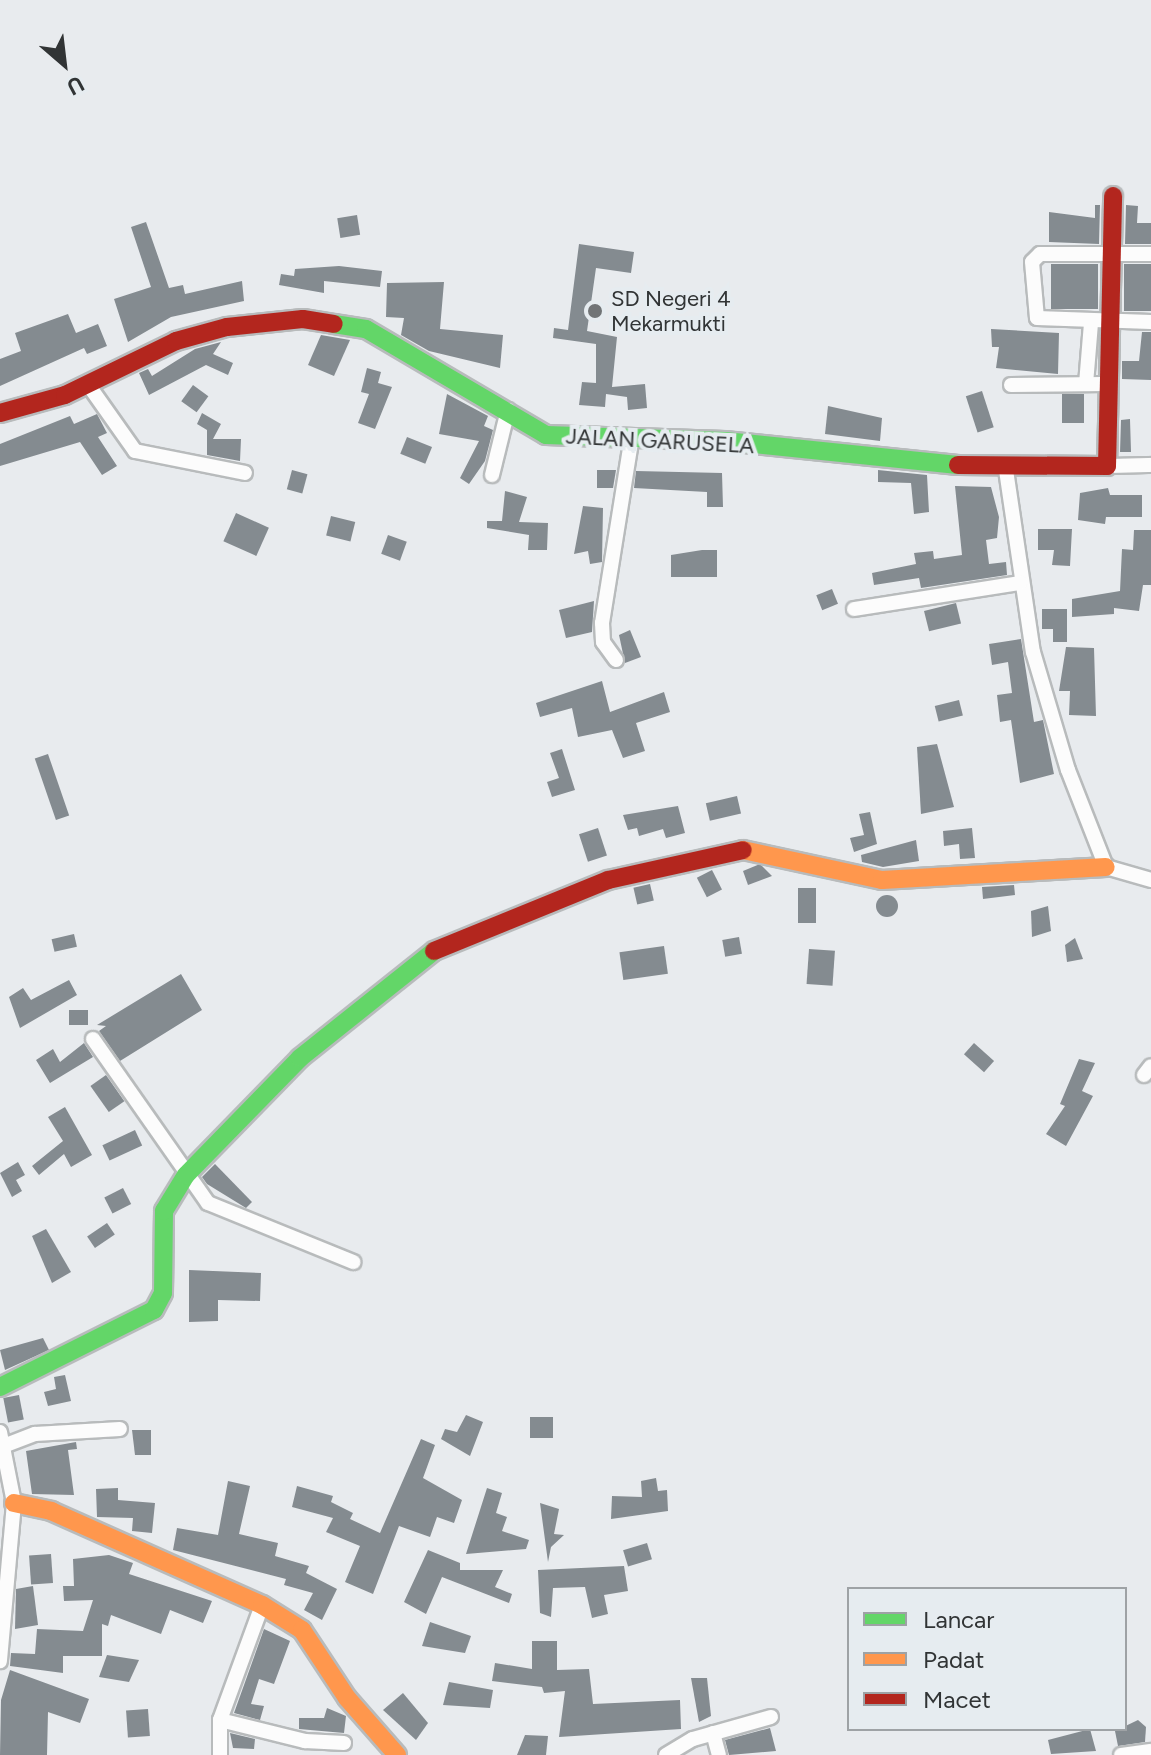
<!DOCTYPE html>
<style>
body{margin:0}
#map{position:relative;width:1151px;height:1755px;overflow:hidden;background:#e8ebee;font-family:Figtree,sans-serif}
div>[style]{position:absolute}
.building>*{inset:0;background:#848b90;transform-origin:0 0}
.round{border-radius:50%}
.roads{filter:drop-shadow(2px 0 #b8bbbc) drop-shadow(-2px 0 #b8bbbc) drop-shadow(0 2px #b8bbbc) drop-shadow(0 -2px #b8bbbc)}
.street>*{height:14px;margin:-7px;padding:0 7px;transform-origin:7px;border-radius:7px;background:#fcfcfc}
.fast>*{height:18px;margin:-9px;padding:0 9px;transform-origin:9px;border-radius:9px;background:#63d668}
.slow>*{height:18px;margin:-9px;padding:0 9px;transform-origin:9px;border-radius:9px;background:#ff974d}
.jam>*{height:18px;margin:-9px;padding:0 9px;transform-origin:9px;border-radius:9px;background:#b3261e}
.dots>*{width:22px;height:22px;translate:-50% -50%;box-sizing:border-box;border:4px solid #e6ecf0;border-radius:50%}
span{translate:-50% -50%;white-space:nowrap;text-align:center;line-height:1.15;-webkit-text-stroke:8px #e6ecf0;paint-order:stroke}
.poi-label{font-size:22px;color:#313435}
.left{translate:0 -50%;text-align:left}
.street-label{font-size:22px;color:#313435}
.legend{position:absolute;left:847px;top:1587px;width:280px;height:144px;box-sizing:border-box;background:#e6ecf0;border:2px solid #9ea2a5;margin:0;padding:10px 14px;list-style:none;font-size:24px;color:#313435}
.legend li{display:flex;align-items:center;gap:16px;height:40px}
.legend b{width:40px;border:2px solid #9ea2a5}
.north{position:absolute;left:24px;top:24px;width:80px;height:80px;-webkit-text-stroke:6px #e6ecf0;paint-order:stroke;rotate:152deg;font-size:22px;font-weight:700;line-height:32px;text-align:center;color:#313435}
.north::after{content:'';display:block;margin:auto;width:28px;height:36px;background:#313435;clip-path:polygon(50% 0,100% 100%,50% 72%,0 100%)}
</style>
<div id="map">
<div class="building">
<div style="clip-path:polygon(1095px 205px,1100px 205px,1099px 244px,1049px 242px,1049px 212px,1095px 218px)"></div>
<div style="clip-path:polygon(1126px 205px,1138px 206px,1137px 223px,1151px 223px,1151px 244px,1125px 244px)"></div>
<div style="left:357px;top:215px;width:20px;height:20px;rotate:81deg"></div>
<div style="clip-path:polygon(146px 222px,169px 288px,183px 285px,185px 294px,242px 281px,244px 301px,171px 317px,128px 342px,114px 299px,151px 287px,131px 227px)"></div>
<div style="clip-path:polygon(579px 244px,634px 252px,631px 273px,596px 268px,587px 331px,617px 337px,612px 387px,645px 384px,647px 408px,628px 410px,627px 397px,606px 394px,605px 407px,579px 405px,582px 382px,596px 383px,596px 344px,553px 338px,554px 328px,568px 330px)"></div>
<div style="left:1098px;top:264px;width:45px;height:47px;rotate:90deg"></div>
<div style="left:1124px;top:264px;width:27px;height:47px"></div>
<div style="clip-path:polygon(339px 266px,382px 271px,380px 287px,324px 281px,324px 293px,279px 285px,281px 274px,294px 276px,295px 269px)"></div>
<div style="clip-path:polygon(444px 282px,440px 329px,503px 335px,500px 368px,429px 351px,401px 335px,404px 318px,386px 317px,387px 283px)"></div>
<div style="clip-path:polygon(68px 314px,76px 333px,98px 324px,107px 346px,87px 354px,84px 348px,0 386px,0 359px,21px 351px,15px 333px)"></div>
<div style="clip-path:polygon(991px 329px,1059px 333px,1058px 374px,996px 368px,999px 347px,992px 347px)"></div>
<div style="clip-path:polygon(1142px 332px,1151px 332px,1151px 380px,1122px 379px,1122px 361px,1139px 361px)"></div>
<div style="clip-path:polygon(321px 335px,350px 340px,334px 376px,308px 365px)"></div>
<div style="clip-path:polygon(221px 342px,213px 354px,233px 363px,228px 375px,206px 365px,149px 395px,139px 373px,148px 369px,152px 376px,195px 349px)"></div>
<div style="clip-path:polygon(367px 368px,381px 372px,378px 383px,392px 387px,375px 429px,358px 423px,369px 394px,361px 392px)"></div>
<div style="left:193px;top:385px;width:19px;height:20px;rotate:36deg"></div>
<div style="left:982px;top:391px;width:38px;height:17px;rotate:72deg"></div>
<div style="clip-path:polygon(447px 394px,488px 416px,484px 426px,493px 430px,485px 461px,469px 484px,460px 478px,479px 441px,439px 434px)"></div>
<div style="left:1062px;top:394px;width:22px;height:29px"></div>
<div style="clip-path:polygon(828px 406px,882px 418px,880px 441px,825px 434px)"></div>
<div style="clip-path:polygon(202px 413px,221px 424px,213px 439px,241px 439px,240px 461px,207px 455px,207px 430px,197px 424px)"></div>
<div style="clip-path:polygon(97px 414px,107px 433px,98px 437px,117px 466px,102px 475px,80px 442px,0 466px,0 444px,70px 416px,74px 424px)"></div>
<div style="clip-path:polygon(1130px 419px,1131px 452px,1120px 452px,1121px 420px)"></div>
<div style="left:407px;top:437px;width:27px;height:18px;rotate:22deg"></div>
<div style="left:292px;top:470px;width:16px;height:20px;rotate:15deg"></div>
<div style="clip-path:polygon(597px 470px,616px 470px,613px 488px,597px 488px)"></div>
<div style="clip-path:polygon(878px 470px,927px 475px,929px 512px,914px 514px,911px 483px,878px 482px)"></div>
<div style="clip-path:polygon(636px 471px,722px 473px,723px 507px,707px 507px,707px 492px,634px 488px)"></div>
<div style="clip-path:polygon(955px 486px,991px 487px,999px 517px,997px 538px,986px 540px,989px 564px,1006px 562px,1007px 575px,921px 588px,919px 578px,874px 585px,872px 573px,916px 564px,914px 553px,933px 551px,934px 559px,962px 555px)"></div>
<div style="clip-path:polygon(1108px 488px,1110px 495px,1142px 495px,1142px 517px,1106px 517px,1105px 524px,1078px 520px,1080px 493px)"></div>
<div style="clip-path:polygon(505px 491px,527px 497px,519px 522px,548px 523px,547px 550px,528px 550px,529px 535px,487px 528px,487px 521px,502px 521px)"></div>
<div style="clip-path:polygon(583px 506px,603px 508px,602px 562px,590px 564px,588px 551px,574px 554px)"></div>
<div style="left:236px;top:513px;width:36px;height:31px;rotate:24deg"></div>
<div style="left:331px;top:516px;width:25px;height:20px;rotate:14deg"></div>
<div style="clip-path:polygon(1038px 529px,1072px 529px,1070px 566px,1052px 565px,1054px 550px,1038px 550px)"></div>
<div style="clip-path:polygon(1134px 530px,1151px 530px,1151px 585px,1143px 585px,1139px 611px,1114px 608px,1114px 614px,1072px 617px,1072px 599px,1120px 591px,1122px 549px,1133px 550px)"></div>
<div style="left:388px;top:535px;width:20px;height:20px;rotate:20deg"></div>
<div style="clip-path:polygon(702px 550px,717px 550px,717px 577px,671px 577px,671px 555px)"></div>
<div style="left:832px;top:589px;width:16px;height:17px;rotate:68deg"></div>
<div style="clip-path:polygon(594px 601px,592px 632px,566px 638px,559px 610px)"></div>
<div style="left:956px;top:603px;width:21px;height:33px;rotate:76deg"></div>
<div style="clip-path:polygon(1042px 609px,1067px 609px,1067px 642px,1053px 642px,1053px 629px,1042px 629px)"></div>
<div style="clip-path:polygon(630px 630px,641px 657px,625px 663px,619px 635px)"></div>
<div style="clip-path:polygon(1021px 639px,1034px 722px,1043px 720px,1054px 774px,1020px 783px,1011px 720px,1000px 722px,997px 695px,1012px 693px,1008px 662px,992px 665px,989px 644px)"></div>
<div style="clip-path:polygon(1066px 647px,1094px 648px,1096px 716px,1069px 715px,1070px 691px,1059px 691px)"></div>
<div style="clip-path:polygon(602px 681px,610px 712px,664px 692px,670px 712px,636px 723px,645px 751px,623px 758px,612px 730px,578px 737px,572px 708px,540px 717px,536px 703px)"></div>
<div style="left:959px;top:700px;width:16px;height:25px;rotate:76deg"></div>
<div style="clip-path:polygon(937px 744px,954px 807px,921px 814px,917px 747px)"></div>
<div style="clip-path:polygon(562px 749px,575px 790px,552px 797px,547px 782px,559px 778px,550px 753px)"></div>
<div style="left:48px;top:754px;width:65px;height:14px;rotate:71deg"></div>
<div style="left:737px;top:796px;width:18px;height:32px;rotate:77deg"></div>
<div style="clip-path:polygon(678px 806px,685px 833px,666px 838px,663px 829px,639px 836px,637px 828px,628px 830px,623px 815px)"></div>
<div style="clip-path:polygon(870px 812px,877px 844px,854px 852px,850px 838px,864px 835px,859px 814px)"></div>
<div style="left:598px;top:828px;width:29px;height:20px;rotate:72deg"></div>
<div style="clip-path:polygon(972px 828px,975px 858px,960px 859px,959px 844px,944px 846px,943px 831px)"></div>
<div style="clip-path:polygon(916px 840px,919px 861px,883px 867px,862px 862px,861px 855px)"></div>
<div style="clip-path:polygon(760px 864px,772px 876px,748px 885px,743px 871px)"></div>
<div style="left:712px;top:870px;width:22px;height:17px;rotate:63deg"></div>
<div style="left:650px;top:884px;width:17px;height:17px;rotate:77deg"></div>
<div style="clip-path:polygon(1014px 885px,1015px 895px,983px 899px,982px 887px)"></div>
<div style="left:798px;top:888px;width:18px;height:35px"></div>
<div class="round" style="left:876px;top:895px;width:22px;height:22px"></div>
<div style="clip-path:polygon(1048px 906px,1051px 931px,1032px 937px,1031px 911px)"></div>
<div style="left:74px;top:934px;width:13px;height:23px;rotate:77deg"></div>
<div style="left:739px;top:937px;width:17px;height:17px;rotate:80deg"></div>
<div style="clip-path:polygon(1075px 938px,1083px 959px,1067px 962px,1065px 945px)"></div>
<div style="left:664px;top:946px;width:28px;height:45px;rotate:82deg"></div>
<div style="left:809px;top:949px;width:26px;height:35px;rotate:4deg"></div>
<div style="clip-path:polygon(181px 974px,202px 1010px,120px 1061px,99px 1031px,106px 1026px,97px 1025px)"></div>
<div style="clip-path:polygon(69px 980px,77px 995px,20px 1028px,9px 997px,23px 988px,31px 1000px)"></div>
<div style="left:69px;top:1010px;width:19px;height:15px"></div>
<div style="clip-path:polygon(84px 1043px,93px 1057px,50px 1083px,36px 1060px,53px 1049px,60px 1062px)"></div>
<div style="left:974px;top:1043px;width:27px;height:15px;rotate:42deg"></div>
<div style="clip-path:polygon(1079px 1059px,1095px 1063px,1082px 1091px,1093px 1096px,1066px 1146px,1046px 1134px,1065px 1106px,1060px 1104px)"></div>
<div style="left:106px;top:1075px;width:32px;height:19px;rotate:55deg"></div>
<div style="clip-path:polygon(65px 1107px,92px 1155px,71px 1167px,64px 1154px,39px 1175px,32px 1166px,63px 1141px,48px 1117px)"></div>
<div style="left:135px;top:1130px;width:17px;height:36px;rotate:65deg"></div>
<div style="clip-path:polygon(18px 1162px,25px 1175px,16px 1180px,22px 1191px,12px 1197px,0 1173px)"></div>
<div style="clip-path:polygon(215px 1164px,252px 1202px,246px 1208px,207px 1184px,202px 1177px)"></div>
<div style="left:123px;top:1188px;width:18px;height:21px;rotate:63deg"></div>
<div style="left:107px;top:1223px;width:14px;height:24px;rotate:56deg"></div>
<div style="clip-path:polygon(46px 1229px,71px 1272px,52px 1283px,32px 1236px)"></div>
<div style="clip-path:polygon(189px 1270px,261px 1273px,260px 1301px,218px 1300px,218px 1321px,189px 1322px)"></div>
<div style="clip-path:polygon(43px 1338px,49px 1350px,5px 1370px,0 1350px)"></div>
<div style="clip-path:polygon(65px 1375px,71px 1401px,48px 1406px,44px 1392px,56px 1389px,54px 1377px)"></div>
<div style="left:19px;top:1395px;width:25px;height:16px;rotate:79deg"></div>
<div style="clip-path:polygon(466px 1415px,483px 1422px,470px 1456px,441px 1439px,445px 1429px,457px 1432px)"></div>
<div style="left:530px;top:1417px;width:23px;height:21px"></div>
<div style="clip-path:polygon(132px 1430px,151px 1430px,151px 1455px,135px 1455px)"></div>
<div style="clip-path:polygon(421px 1439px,435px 1445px,423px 1478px,462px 1500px,454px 1523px,437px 1517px,430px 1537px,399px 1526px,373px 1594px,345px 1582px,360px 1546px,326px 1532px,333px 1518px,292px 1507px,297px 1486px,333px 1496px,331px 1502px,353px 1513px,350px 1519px,380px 1533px)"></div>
<div style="clip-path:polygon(76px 1442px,77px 1449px,68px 1450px,74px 1495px,32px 1494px,26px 1451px)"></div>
<div style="clip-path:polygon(656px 1478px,658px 1491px,667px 1490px,668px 1511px,611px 1519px,612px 1496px,642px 1497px,641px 1481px)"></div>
<div style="clip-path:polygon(228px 1481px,250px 1486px,239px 1534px,278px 1543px,275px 1556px,309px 1566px,306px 1573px,337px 1589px,322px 1620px,304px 1610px,313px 1593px,284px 1585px,286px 1579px,173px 1550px,177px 1528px,218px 1535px)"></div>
<div style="clip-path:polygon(118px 1488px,118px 1500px,155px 1503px,152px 1533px,132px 1531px,133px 1518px,97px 1517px,96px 1489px)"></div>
<div style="clip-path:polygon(487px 1488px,502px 1493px,496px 1513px,507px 1517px,502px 1531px,529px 1540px,526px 1549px,466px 1554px)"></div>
<div style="clip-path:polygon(540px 1503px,559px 1509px,554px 1534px,564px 1535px,551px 1547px,548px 1562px)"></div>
<div style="left:647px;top:1543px;width:17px;height:25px;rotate:73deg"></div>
<div style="clip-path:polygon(428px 1550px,460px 1563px,460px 1570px,503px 1570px,495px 1587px,512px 1594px,509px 1603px,442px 1577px,426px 1614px,404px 1602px)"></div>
<div style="left:51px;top:1554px;width:29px;height:22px;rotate:86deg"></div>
<div style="clip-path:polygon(109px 1555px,133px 1563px,129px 1574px,212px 1601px,203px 1623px,170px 1610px,161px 1634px,111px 1615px,108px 1626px,102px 1624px,102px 1656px,63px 1656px,63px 1673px,10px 1666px,11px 1653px,35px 1654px,37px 1629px,83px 1631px,93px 1600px,64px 1601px,63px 1586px,74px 1586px,73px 1559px)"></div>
<div style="clip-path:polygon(624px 1566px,628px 1591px,604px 1595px,608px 1614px,592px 1618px,585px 1587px,553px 1588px,551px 1617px,540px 1613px,538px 1570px)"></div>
<div style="clip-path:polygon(33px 1586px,38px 1625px,15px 1629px,16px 1589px)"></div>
<div style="clip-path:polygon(430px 1622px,471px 1636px,465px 1653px,422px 1646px)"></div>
<div style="clip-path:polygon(264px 1629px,290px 1641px,274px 1684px,259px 1679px,251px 1704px,264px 1706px,260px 1720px,234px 1713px)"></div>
<div style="clip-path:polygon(532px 1641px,557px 1641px,557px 1670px,589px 1669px,593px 1704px,680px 1700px,681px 1729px,559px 1737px,565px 1691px,544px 1693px,542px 1687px,492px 1681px,495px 1663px,532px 1669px)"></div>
<div style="clip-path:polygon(107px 1655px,139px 1660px,129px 1682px,99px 1677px)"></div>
<div style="clip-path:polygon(10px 1670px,89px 1699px,80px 1723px,48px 1712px,47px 1755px,0 1755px,1px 1700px)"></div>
<div style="clip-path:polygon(691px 1678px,707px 1678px,711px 1716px,699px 1722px)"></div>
<div style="clip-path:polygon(449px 1682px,493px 1690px,490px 1708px,443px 1705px)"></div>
<div style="clip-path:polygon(403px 1693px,428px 1723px,416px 1740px,383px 1710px)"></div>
<div style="clip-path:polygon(327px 1708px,346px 1716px,344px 1733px,299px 1729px,299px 1718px,324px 1718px)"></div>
<div style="left:148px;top:1709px;width:27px;height:22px;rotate:86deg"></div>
<div style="clip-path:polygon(1138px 1720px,1146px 1727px,1145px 1742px,1118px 1746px,1115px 1731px)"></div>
<div style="clip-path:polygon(770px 1728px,776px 1751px,729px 1755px,725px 1740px)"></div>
<div style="clip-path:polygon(1090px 1729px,1096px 1751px,1051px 1754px,1048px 1740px)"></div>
<div style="clip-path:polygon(230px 1733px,255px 1739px,254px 1749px,233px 1748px)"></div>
<div style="clip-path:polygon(525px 1735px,548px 1736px,546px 1755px,517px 1755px)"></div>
</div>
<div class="roads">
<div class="street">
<div style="left:1151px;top:254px;width:111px;rotate:180deg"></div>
<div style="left:1040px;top:254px;width:11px;rotate:135deg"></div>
<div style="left:1032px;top:262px;width:56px;rotate:84.9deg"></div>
<div style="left:1037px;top:318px;width:114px;rotate:2deg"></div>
<div style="left:87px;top:383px;width:83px;rotate:54.8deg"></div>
<div style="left:135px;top:451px;width:112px;rotate:11.3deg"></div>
<div style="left:1086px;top:384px;width:61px;rotate:-85.3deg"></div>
<div style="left:1011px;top:385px;width:94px;rotate:-0.6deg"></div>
<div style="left:1107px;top:466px;width:44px;rotate:-1.3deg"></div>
<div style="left:1006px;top:470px;width:184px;rotate:81.6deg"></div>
<div style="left:1033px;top:652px;width:123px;rotate:73.5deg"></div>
<div style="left:1068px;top:770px;width:104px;rotate:68.6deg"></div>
<div style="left:1106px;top:867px;width:47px;rotate:16.1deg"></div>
<div style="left:492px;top:475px;width:67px;rotate:-76.2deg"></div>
<div style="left:854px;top:609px;width:168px;rotate:-8.9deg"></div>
<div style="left:616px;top:660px;width:22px;rotate:-126deg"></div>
<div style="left:603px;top:642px;width:19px;rotate:-93deg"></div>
<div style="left:602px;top:623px;width:184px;rotate:-80.9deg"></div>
<div style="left:93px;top:1039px;width:200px;rotate:55deg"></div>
<div style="left:208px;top:1203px;width:157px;rotate:22.1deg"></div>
<div style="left:1144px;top:1075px;width:11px;rotate:-52deg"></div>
<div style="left:0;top:1432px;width:72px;rotate:78.8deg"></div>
<div style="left:14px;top:1503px;width:159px;rotate:95.1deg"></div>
<div style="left:6px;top:1445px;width:31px;rotate:-21deg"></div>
<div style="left:35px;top:1434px;width:85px;rotate:-3.4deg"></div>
<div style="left:220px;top:1720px;width:88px;rotate:13.9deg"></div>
<div style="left:305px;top:1741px;width:39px;rotate:3deg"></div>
<div style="left:713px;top:1733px;width:23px;rotate:75deg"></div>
<div style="left:220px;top:1755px;width:35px;rotate:-90deg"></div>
<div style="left:220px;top:1720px;width:122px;rotate:-69.9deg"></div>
<div style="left:666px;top:1755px;width:31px;rotate:-31deg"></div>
<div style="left:693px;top:1739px;width:81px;rotate:-15.8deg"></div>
<div style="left:1121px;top:1755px;width:30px;rotate:-8deg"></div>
</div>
<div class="fast">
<div style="left:334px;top:324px;width:32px;rotate:9deg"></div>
<div style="left:366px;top:329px;width:209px;rotate:30.5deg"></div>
<div style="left:546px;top:435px;width:179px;rotate:1.9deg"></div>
<div style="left:725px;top:441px;width:234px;rotate:5.9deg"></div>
<div style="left:0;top:1387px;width:172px;rotate:-26.6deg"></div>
<div style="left:154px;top:1310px;width:19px;rotate:-62deg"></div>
<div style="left:163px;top:1293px;width:82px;rotate:-89.3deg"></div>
<div style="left:164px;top:1211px;width:42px;rotate:-58.6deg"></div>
<div style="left:186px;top:1175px;width:163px;rotate:-45.7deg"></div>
<div style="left:300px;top:1058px;width:171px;rotate:-38.6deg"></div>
</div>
<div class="slow">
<div style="left:743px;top:850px;width:142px;rotate:12.2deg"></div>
<div style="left:882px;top:880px;width:224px;rotate:-3.3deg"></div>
<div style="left:14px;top:1503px;width:38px;rotate:12deg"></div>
<div style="left:51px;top:1511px;width:231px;rotate:24deg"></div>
<div style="left:262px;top:1605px;width:47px;rotate:32deg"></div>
<div style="left:302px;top:1630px;width:82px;rotate:56.5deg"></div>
<div style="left:347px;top:1698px;width:76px;rotate:48.7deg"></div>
</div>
<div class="jam">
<div style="left:0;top:413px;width:67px;rotate:-15.5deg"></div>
<div style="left:65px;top:395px;width:123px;rotate:-25.9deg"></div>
<div style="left:176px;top:341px;width:53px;rotate:-15.4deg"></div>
<div style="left:227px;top:327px;width:76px;rotate:-6deg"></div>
<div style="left:303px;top:319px;width:31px;rotate:9deg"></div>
<div style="left:958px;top:465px;width:149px;rotate:0.4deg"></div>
<div style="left:1107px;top:466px;width:270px;rotate:-88.7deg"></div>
<div style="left:434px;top:951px;width:188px;rotate:-22.2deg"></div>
<div style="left:608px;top:880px;width:138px;rotate:-12.5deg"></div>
</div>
</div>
<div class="dots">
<div style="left:595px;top:311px;background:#717476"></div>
</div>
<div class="poi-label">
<span class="left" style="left:611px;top:311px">SD Negeri 4<br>Mekarmukti</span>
</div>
<div class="street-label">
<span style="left:660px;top:441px;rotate:3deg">JALAN GARUSELA</span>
</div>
<ul class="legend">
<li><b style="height:10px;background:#63d668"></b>Lancar</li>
<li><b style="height:10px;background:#ff974d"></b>Padat</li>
<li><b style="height:10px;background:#b3261e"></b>Macet</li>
</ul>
<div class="north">U</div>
</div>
